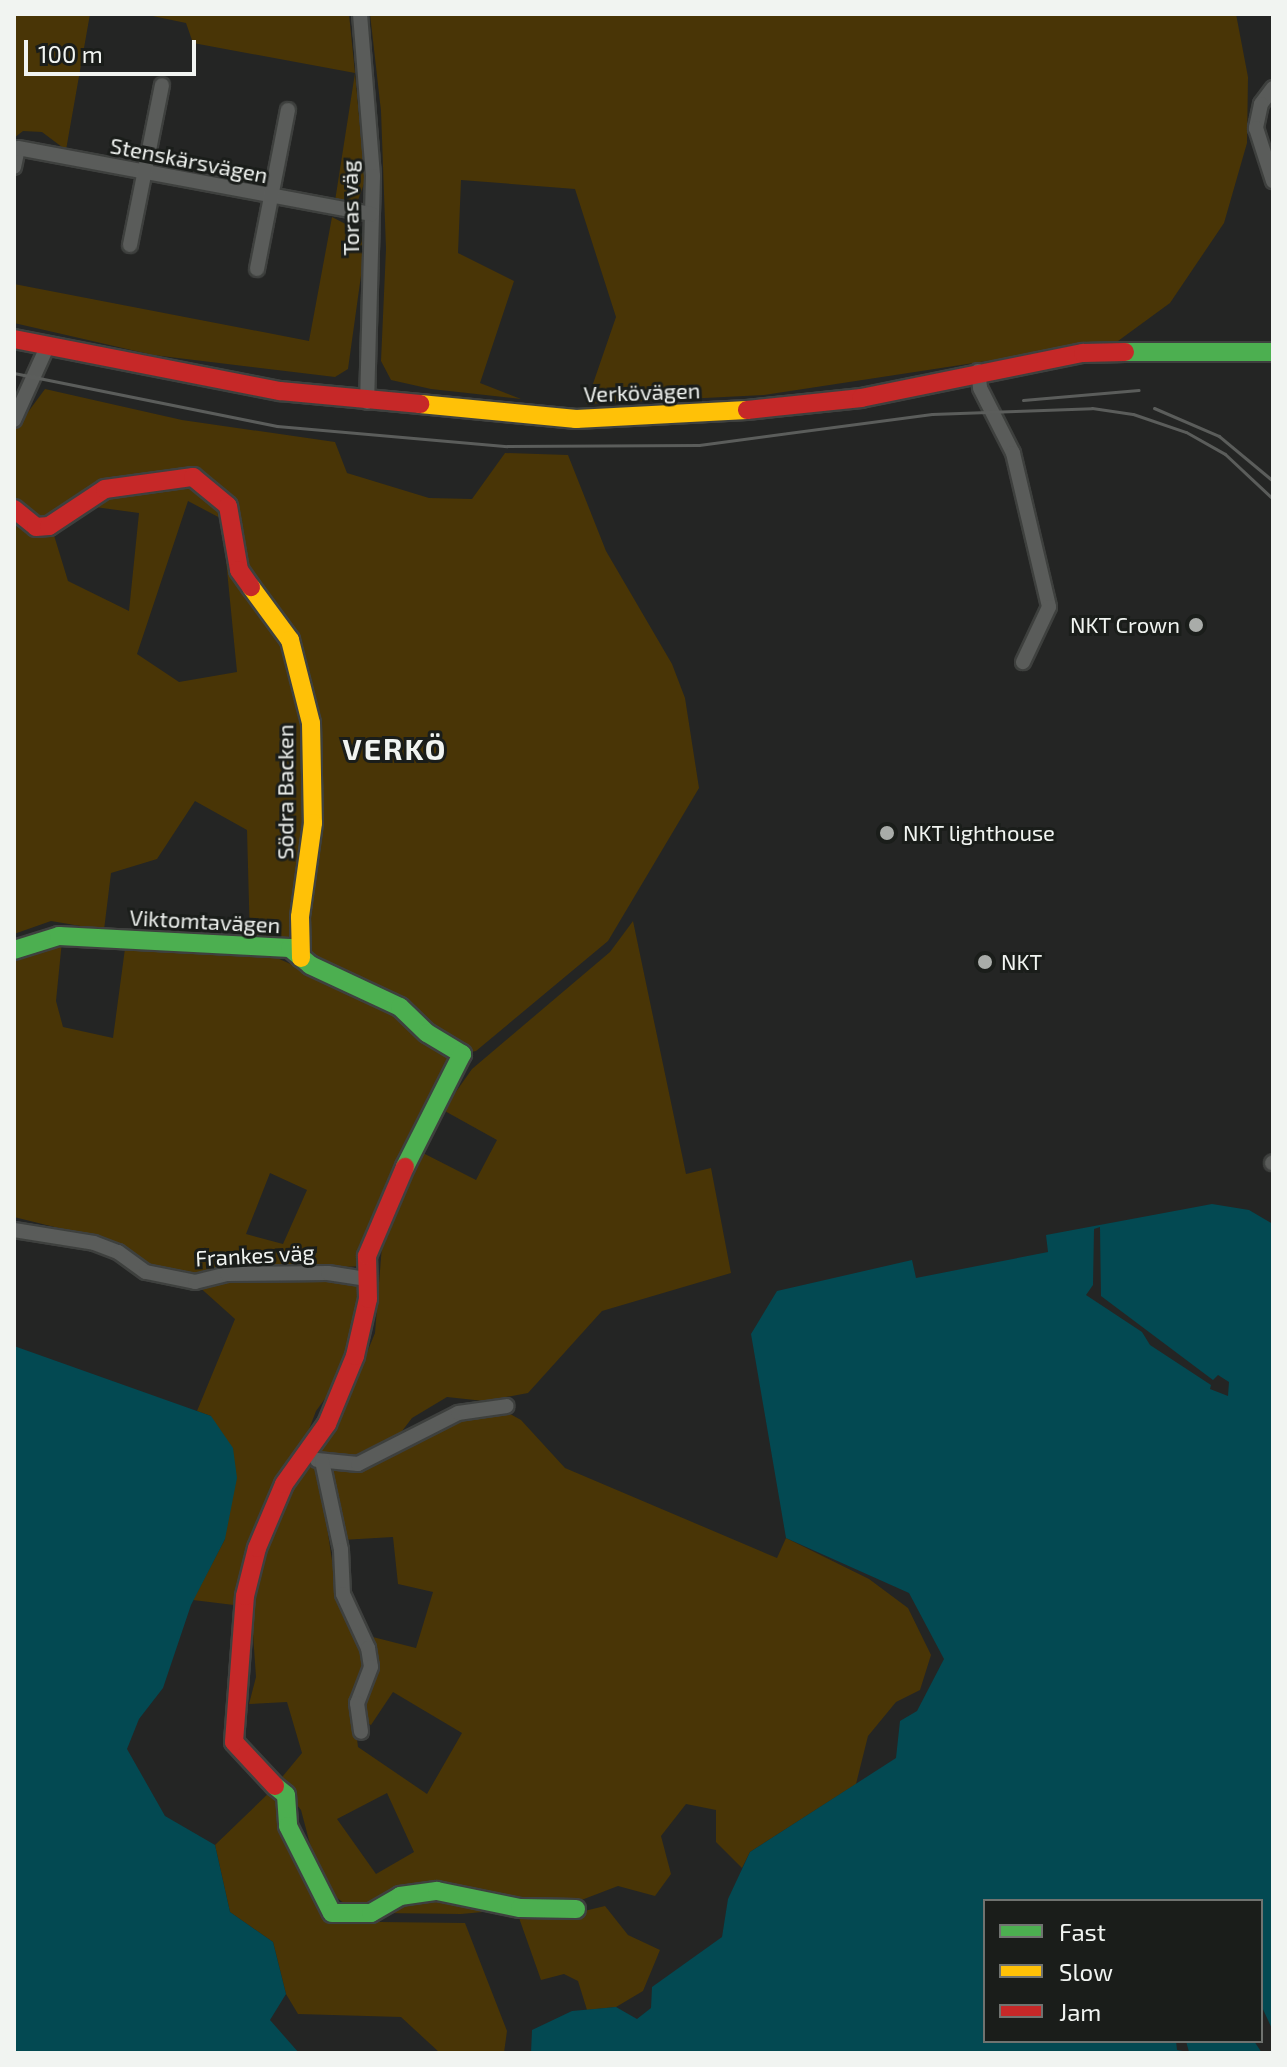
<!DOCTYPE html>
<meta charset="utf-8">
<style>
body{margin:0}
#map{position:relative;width:1287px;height:2067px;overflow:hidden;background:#242524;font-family:"Exo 2",sans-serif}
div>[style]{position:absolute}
.green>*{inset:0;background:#493506}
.water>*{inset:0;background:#034952}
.pier>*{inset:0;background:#242524}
.roads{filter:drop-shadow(2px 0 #3e403e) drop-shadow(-2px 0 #3e403e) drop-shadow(0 2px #3e403e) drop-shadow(0 -2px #3e403e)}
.street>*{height:14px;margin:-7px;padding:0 7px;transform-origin:7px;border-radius:7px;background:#5a5c5a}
.fast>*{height:18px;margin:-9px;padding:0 9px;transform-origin:9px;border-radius:9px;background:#4caf50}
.slow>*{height:18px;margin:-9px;padding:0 9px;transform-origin:9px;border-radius:9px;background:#ffc107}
.jam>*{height:18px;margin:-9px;padding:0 9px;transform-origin:9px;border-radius:9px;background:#c62828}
.rail>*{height:3px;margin:-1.5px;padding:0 1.5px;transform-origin:1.5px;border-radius:1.5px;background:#5b5d5b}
.dots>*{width:22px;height:22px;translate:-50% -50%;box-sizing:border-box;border:4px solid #1a1d1a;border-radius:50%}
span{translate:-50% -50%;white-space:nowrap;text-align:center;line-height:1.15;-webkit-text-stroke:6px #1a1d1a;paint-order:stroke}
.street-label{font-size:22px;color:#f1f4f1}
.poi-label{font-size:22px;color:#f1f4f1}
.right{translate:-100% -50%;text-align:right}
.left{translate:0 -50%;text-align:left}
.district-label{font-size:30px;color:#f1f4f1;font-weight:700;letter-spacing:2px}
.frame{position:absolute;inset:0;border:16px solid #f1f4f1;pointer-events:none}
.legend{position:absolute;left:983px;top:1899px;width:280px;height:144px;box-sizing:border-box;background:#1a1d1a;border:2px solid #707370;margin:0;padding:10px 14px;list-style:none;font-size:24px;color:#f1f4f1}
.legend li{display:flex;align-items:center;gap:16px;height:40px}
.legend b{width:40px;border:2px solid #707370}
.scale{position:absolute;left:24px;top:40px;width:172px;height:36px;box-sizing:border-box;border:4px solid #f1f4f1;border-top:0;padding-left:10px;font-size:24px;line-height:28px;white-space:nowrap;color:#f1f4f1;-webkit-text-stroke:6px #1a1d1a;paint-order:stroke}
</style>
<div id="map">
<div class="green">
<div style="clip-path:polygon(14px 14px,90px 14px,66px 150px,42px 132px,23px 131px,14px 138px)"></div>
<div style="clip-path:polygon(143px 14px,349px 14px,355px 73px,365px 181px,358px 200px,335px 201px,355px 73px,193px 43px,186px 23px)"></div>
<div style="clip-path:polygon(370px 14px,1236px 14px,1248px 77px,1247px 143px,1224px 223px,1170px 303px,1118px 341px,764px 395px,586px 404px,616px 317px,575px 189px,461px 180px,458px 253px,514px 281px,480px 383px,521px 399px,431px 389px,391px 380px,381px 361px,386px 249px,381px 111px)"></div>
<div style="clip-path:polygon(332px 217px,359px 231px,365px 247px,348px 369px,335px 377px,153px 355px,14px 323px,14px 284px,309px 341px)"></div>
<div style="clip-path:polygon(evenodd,45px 389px,182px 420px,335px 442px,347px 473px,429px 498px,472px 499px,505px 453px,568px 455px,606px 551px,672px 664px,685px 698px,699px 788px,608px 941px,476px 1051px,465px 1053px,414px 1008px,250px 941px,247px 830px,195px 801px,157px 859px,111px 873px,104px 930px,51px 921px,14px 934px,14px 431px,45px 389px,188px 501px,222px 519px,237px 672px,179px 682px,137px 654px,188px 501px,45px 389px,95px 507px,139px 513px,129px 611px,68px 581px,53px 532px,95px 507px)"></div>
<div style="clip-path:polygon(633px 921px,686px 1174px,711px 1168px,731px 1273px,602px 1311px,528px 1393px,484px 1401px,447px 1397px,412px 1418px,396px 1439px,359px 1457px,313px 1454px,328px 1415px,357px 1377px,375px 1333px,383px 1233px,421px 1152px,476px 1180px,497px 1140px,443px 1110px,472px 1069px,610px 952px)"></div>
<div style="clip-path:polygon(evenodd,48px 929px,63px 931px,56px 1001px,63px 1027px,113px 1038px,126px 941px,268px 954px,408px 1016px,461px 1067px,361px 1266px,189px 1277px,145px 1265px,95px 1237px,14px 1217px,14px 943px,48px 929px,270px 1173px,307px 1190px,283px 1244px,246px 1234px,270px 1173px)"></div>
<div style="clip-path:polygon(228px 1277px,325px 1277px,364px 1288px,351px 1363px,316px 1411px,242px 1606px,193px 1600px,225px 1539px,211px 1416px,197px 1411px,235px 1319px,196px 1284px)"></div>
<div style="clip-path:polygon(evenodd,503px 1410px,521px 1420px,565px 1468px,777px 1558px,786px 1538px,869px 1579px,908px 1608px,931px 1655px,920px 1690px,896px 1702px,868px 1736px,856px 1784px,750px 1852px,742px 1868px,716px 1842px,716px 1810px,686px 1804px,661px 1836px,671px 1874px,655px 1896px,618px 1886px,571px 1904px,461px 1914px,380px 1913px,345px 1904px,321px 1886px,301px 1810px,278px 1782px,302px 1753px,287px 1702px,249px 1704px,256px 1677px,250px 1591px,289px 1489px,305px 1461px,318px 1465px,336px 1588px,362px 1649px,364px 1668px,352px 1700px,358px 1747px,427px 1794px,462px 1733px,393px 1692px,371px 1725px,362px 1720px,359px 1707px,374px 1669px,365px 1635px,416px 1648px,433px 1592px,398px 1584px,393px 1537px,342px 1540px,327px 1466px,337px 1468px,459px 1417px,503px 1410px,387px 1793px,414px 1852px,376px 1874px,337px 1819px,387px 1793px)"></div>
<div style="clip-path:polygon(273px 1789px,295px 1814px,316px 1894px,343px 1911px,380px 1922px,465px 1923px,507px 2031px,504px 2053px,440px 2053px,401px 2017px,298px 2014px,286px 1994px,273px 1942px,230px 1912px,215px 1845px)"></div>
<div style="clip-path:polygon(605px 1906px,628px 1935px,660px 1950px,643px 1991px,616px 2007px,587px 2010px,578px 1981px,564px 1974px,541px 1980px,518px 1915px,572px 1914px)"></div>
</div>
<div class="water">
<div style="clip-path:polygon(1212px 1204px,1249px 1210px,1273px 1224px,1273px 2031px,1261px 2005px,1261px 1901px,985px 1901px,985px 2041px,1176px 2041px,1177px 2050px,1189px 2052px,1186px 2041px,1254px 2041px,1262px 2053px,531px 2053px,532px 2030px,572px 2011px,616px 2007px,637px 2019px,651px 2008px,652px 1987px,722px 1937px,728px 1899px,750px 1852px,896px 1758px,900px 1721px,917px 1711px,944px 1659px,909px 1593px,786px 1538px,751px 1334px,777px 1291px,912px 1260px,916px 1278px,1048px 1252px,1046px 1235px)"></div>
<div style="clip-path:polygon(14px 1346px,211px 1416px,233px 1448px,237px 1478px,225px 1539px,191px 1605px,163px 1688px,139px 1719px,127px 1749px,165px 1816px,215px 1845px,230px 1912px,273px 1942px,286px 1994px,270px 2020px,299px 2053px,14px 2053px)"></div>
</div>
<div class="pier">
<div style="clip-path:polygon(1100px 1227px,1101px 1296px,1213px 1380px,1218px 1375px,1229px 1382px,1228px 1396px,1210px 1389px,1211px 1385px,1150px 1345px,1142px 1332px,1086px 1295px,1093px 1285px,1094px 1229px)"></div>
</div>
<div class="roads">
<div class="street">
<div style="left:360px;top:14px;width:163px;rotate:85.4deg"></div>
<div style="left:373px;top:176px;width:226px;rotate:91.5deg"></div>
<div style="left:1273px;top:88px;width:20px;rotate:127deg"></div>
<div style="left:1261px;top:104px;width:25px;rotate:102deg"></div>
<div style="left:1256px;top:128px;width:56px;rotate:72.2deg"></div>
<div style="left:14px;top:167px;width:19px;rotate:-78deg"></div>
<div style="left:18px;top:148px;width:360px;rotate:10.6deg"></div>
<div style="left:130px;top:245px;width:163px;rotate:-78.7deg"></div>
<div style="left:257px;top:269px;width:162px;rotate:-79deg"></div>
<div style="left:978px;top:371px;width:17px;rotate:83deg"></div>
<div style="left:980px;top:388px;width:73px;rotate:63.1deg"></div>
<div style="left:1013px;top:453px;width:158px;rotate:76.8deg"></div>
<div style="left:1049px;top:607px;width:61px;rotate:115.3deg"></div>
<div style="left:14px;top:420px;width:80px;rotate:-65.7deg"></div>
<div style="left:1272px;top:1163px;width:1px;rotate:-45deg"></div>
<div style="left:14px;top:1230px;width:81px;rotate:9.2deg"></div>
<div style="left:94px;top:1243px;width:26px;rotate:21deg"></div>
<div style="left:118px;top:1252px;width:34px;rotate:36deg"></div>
<div style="left:146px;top:1272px;width:50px;rotate:11.5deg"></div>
<div style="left:195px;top:1282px;width:33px;rotate:-14deg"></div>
<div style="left:227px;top:1274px;width:101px;rotate:-0.6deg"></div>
<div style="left:328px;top:1273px;width:38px;rotate:9deg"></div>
<div style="left:317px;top:1460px;width:41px;rotate:5.6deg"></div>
<div style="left:358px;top:1464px;width:112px;rotate:-27deg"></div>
<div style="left:458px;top:1413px;width:49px;rotate:-8.1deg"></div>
<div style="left:322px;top:1461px;width:91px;rotate:77.9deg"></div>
<div style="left:341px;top:1550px;width:44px;rotate:87.4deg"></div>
<div style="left:343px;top:1594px;width:60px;rotate:65.2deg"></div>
<div style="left:368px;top:1648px;width:19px;rotate:81deg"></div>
<div style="left:371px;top:1667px;width:39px;rotate:111deg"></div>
<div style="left:357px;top:1703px;width:29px;rotate:82deg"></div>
</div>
<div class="fast">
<div style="left:1125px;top:352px;width:148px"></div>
<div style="left:14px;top:950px;width:47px;rotate:-17.3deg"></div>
<div style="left:59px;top:936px;width:231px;rotate:3deg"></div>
<div style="left:290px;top:948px;width:26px;rotate:40deg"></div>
<div style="left:310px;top:965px;width:99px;rotate:25deg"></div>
<div style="left:400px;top:1007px;width:37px;rotate:44deg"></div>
<div style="left:427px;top:1033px;width:41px;rotate:31deg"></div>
<div style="left:462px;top:1054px;width:127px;rotate:116.8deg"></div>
<div style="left:275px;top:1786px;width:14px;rotate:39deg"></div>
<div style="left:286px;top:1795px;width:31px;rotate:86deg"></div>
<div style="left:288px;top:1826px;width:97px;rotate:63.2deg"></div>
<div style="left:332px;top:1913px;width:39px"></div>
<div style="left:371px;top:1913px;width:34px;rotate:-30deg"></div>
<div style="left:400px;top:1896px;width:37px;rotate:-8deg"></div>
<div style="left:437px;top:1891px;width:85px;rotate:11.6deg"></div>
<div style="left:520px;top:1908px;width:56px;rotate:1deg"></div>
</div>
<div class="slow">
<div style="left:420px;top:404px;width:157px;rotate:5.5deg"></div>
<div style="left:576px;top:419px;width:171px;rotate:-3deg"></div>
<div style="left:251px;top:587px;width:66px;rotate:53.7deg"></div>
<div style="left:290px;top:640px;width:86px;rotate:75.8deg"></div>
<div style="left:311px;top:723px;width:100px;rotate:88.9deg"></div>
<div style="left:313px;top:823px;width:95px;rotate:97.9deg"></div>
<div style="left:300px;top:917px;width:41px;rotate:88.6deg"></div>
</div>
<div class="jam">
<div style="left:14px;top:339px;width:271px;rotate:11.1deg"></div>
<div style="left:280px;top:391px;width:141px;rotate:5.3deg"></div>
<div style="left:747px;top:410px;width:115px;rotate:-6deg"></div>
<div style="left:861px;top:398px;width:227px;rotate:-11.5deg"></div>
<div style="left:1083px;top:353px;width:42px;rotate:-1.4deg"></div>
<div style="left:14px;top:509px;width:28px;rotate:39deg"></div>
<div style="left:36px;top:527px;width:13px;rotate:-4deg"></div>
<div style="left:49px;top:526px;width:67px;rotate:-33.5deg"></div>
<div style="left:105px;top:489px;width:89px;rotate:-7.8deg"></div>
<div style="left:193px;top:477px;width:45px;rotate:39.6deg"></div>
<div style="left:228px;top:506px;width:65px;rotate:80.2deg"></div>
<div style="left:239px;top:570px;width:21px;rotate:55deg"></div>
<div style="left:275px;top:1786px;width:60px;rotate:-133deg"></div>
<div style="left:234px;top:1742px;width:146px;rotate:-85.7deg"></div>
<div style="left:245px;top:1596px;width:49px;rotate:-76deg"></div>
<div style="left:257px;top:1548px;width:69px;rotate:-67.1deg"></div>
<div style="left:284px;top:1484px;width:74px;rotate:-54.4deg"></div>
<div style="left:327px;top:1424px;width:74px;rotate:-67.6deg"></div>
<div style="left:355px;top:1356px;width:58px;rotate:-77.2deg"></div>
<div style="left:368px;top:1299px;width:43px;rotate:-91.3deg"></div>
<div style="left:367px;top:1256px;width:97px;rotate:-66.9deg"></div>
</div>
</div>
<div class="rail">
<div style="left:14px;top:373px;width:268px;rotate:11.4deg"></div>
<div style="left:277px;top:426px;width:231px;rotate:5deg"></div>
<div style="left:507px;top:446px;width:192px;rotate:-0.3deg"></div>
<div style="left:699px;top:445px;width:235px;rotate:-7.6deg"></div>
<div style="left:932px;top:414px;width:160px;rotate:-2.1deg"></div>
<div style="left:1092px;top:408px;width:41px;rotate:8.3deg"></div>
<div style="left:1133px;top:414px;width:56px;rotate:18.8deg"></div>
<div style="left:1186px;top:432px;width:45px;rotate:29.4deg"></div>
<div style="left:1225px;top:454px;width:66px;rotate:43.2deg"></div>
<div style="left:1023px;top:400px;width:116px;rotate:-4.9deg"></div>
<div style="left:1154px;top:408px;width:71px;rotate:23.3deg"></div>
<div style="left:1219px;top:436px;width:70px;rotate:39.8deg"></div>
</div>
<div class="dots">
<div style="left:1196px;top:625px;background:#a9aca9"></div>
<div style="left:887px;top:833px;background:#a9aca9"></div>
<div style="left:985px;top:962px;background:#a9aca9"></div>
</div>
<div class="street-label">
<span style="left:189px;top:160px;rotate:11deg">Stenskärsvägen</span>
<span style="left:350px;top:208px;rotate:-91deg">Toras väg</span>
<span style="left:642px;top:392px;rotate:-2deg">Verkövägen</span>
<span style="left:285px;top:792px;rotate:-90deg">Södra Backen</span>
<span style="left:205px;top:921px;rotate:3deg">Viktomtavägen</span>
<span style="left:255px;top:1255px;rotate:-3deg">Frankes väg</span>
</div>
<div class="poi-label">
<span class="right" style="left:1180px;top:625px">NKT Crown</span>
<span class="left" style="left:903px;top:833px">NKT lighthouse</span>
<span class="left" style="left:1001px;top:962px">NKT</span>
</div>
<div class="district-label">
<span style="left:395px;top:748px">VERKÖ</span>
</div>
<div class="frame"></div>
<ul class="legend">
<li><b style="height:10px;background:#4caf50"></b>Fast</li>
<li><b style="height:10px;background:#ffc107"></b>Slow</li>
<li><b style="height:10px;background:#c62828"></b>Jam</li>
</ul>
<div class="scale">100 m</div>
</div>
